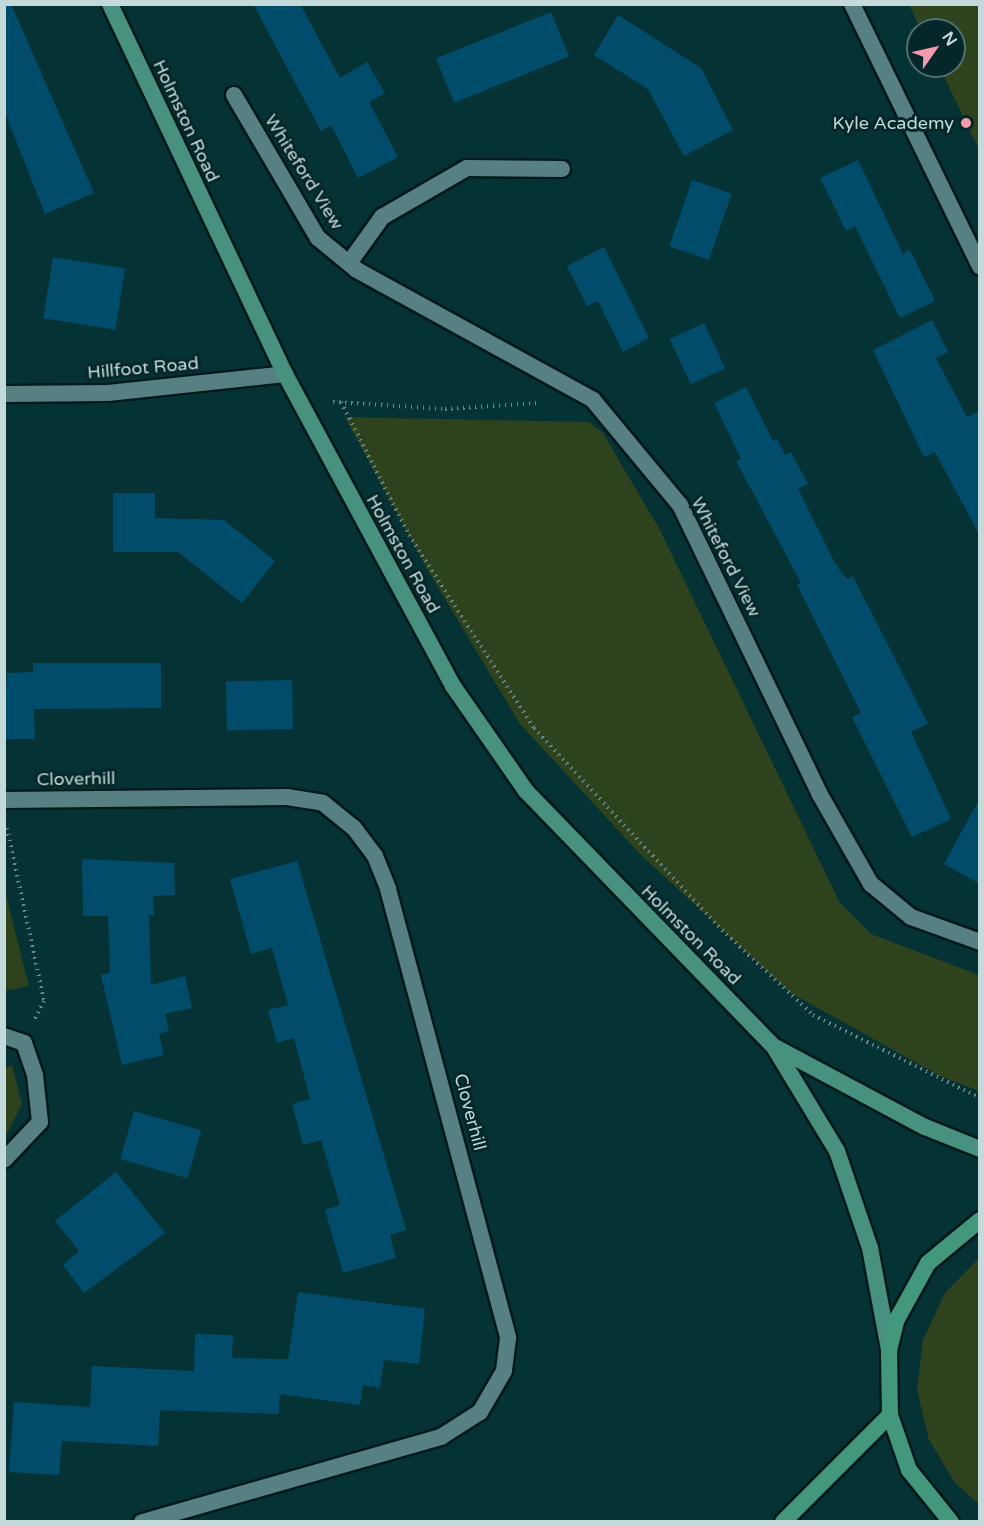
<!DOCTYPE html>
<style>
body{margin:0}
#map{position:relative;width:984px;height:1526px;overflow:hidden;background:#053234;font-family:"Varela Round",sans-serif}
div>[style]{position:absolute}
.green>*{inset:0;background:#2d421d}
.building>*{inset:0;background:#004c6a;transform-origin:0 0}
.path>*{height:4px;margin-top:-2px;transform-origin:0;background:repeating-linear-gradient(90deg,#68888a 0 1.5px,transparent 0 6px)}
.roads{filter:drop-shadow(2px 0 #00191a) drop-shadow(-2px 0 #00191a) drop-shadow(0 2px #00191a) drop-shadow(0 -2px #00191a)}
.minor>*{height:16px;margin:-8px;padding:0 8px;transform-origin:8px;border-radius:8px;background:#578082}
.tertiary>*{height:16px;margin:-8px;padding:0 8px;transform-origin:8px;border-radius:8px;background:#578082}
.primary>*{height:16px;margin:-8px;padding:0 8px;transform-origin:8px;border-radius:8px;background:#47917e}
.trunk>*{height:16px;margin:-8px;padding:0 8px;transform-origin:8px;border-radius:8px;background:#42977c}
.dots>*{width:16px;height:16px;translate:-50% -50%;box-sizing:border-box;border:3px solid #062729;border-radius:50%}
span{translate:-50% -50%;white-space:nowrap;text-align:center;line-height:1.15;-webkit-text-stroke:6px #062729;paint-order:stroke}
.street-label{font-size:18px;color:#c4d9da}
.poi-label{font-size:18px;color:#c4d9da}
.right{translate:-100% -50%;text-align:right}
.frame{position:absolute;inset:0;border:6px solid #c4d9da;pointer-events:none}
.north{position:absolute;left:906px;top:18px;width:60px;height:60px;box-sizing:border-box;background:#062729;border:2px solid #526e70;border-radius:50%;rotate:56deg;font-size:16px;font-weight:700;line-height:24px;text-align:center;color:#c4d9da}
.north::after{content:'';display:block;margin:auto;width:21px;height:27px;background:#f29aae;clip-path:polygon(50% 0,100% 100%,50% 72%,0 100%)}
</style>
<div id="map">
<div class="green">
<div style="clip-path:polygon(909px 5px,979px 5px,979px 150px,939px 66px,954px 66px,954px 30px,921px 30px)"></div>
<div style="clip-path:polygon(345px 417px,589px 422px,603px 433px,660px 530px,840px 903px,871px 934px,979px 975px,979px 1091px,940px 1076px,789px 992px,640px 854px,520px 724px,427px 569px)"></div>
<div style="clip-path:polygon(5px 891px,29px 986px,5px 991px,4px 991px)"></div>
<div style="clip-path:polygon(12px 1065px,22px 1104px,5px 1138px,5px 1068px)"></div>
<div style="clip-path:polygon(979px 1258px,979px 1504px,955px 1483px,929px 1440px,917px 1390px,923px 1340px,945px 1293px)"></div>
</div>
<div class="building">
<div style="clip-path:polygon(4px 4px,11px 4px,94px 193px,45px 214px,4px 110px)"></div>
<div style="clip-path:polygon(253px 4px,300px 4px,340px 78px,367px 62px,385px 93px,369px 102px,398px 157px,358px 178px,331px 125px,321px 131px)"></div>
<div style="left:551px;top:12px;width:48px;height:124px;rotate:68deg"></div>
<div style="clip-path:polygon(618px 15px,701px 68px,733px 130px,684px 156px,648px 89px,594px 55px)"></div>
<div style="clip-path:polygon(858px 160px,903px 254px,910px 250px,935px 301px,900px 318px,855px 226px,846px 231px,820px 178px)"></div>
<div style="left:692px;top:180px;width:42px;height:70px;rotate:19deg"></div>
<div style="clip-path:polygon(604px 247px,649px 338px,623px 352px,598px 301px,587px 306px,567px 266px)"></div>
<div style="left:53px;top:257px;width:73px;height:62px;rotate:9deg"></div>
<div style="clip-path:polygon(932px 320px,948px 352px,936px 358px,967px 417px,980px 411px,980px 536px,935px 452px,924px 457px,873px 350px)"></div>
<div style="left:704px;top:323px;width:50px;height:38px;rotate:65deg"></div>
<div style="clip-path:polygon(746px 387px,773px 441px,777px 439px,785px 455px,791px 452px,808px 484px,798px 489px,836px 565px,847px 579px,853px 576px,928px 724px,911px 732px,951px 819px,912px 837px,852px 717px,861px 713px,797px 585px,801px 583px,736px 461px,741px 459px,714px 403px)"></div>
<div style="clip-path:polygon(113px 493px,155px 493px,155px 518px,224px 520px,275px 561px,242px 603px,178px 552px,113px 552px)"></div>
<div style="clip-path:polygon(33px 663px,161px 663px,161px 708px,34px 709px,35px 739px,4px 739px,7px 673px,33px 672px)"></div>
<div style="left:292px;top:680px;width:49px;height:66px;rotate:89deg"></div>
<div style="clip-path:polygon(980px 798px,980px 884px,944px 864px)"></div>
<div style="clip-path:polygon(82px 859px,174px 863px,175px 895px,153px 896px,154px 915px,149px 915px,151px 985px,185px 976px,192px 1008px,165px 1014px,169px 1031px,159px 1034px,164px 1055px,122px 1065px,101px 975px,110px 973px,108px 916px,83px 916px)"></div>
<div style="clip-path:polygon(297px 861px,406px 1230px,390px 1235px,396px 1258px,343px 1273px,325px 1210px,340px 1205px,321px 1140px,303px 1145px,292px 1104px,310px 1099px,294px 1038px,277px 1043px,268px 1010px,288px 1005px,272px 948px,251px 954px,230px 879px)"></div>
<div style="left:134px;top:1111px;width:70px;height:50px;rotate:16deg"></div>
<div style="clip-path:polygon(116px 1172px,165px 1233px,84px 1293px,63px 1265px,79px 1251px,55px 1221px)"></div>
<div style="clip-path:polygon(298px 1292px,425px 1309px,419px 1364px,384px 1360px,380px 1388px,363px 1385px,360px 1405px,280px 1394px,279px 1414px,160px 1410px,158px 1446px,62px 1441px,59px 1475px,9px 1472px,14px 1402px,90px 1407px,92px 1366px,194px 1371px,195px 1334px,233px 1335px,232px 1358px,288px 1359px)"></div>
</div>
<div class="path">
<div style="left:333px;top:402px;width:112px;rotate:3.6deg"></div>
<div style="left:445px;top:409px;width:93px;rotate:-3.7deg"></div>
<div style="left:341px;top:402px;width:149px;rotate:62.9deg"></div>
<div style="left:409px;top:535px;width:230px;rotate:57.1deg"></div>
<div style="left:534px;top:728px;width:276px;rotate:47.1deg"></div>
<div style="left:722px;top:930px;width:125px;rotate:43deg"></div>
<div style="left:813px;top:1015px;width:186px;rotate:26.4deg"></div>
<div style="left:7px;top:828px;width:177px;rotate:77.9deg"></div>
<div style="left:44px;top:1001px;width:20px;rotate:117deg"></div>
</div>
<div class="roads">
<div class="minor">
<div style="left:852px;top:4px;width:292px;rotate:64deg"></div>
<div style="left:234px;top:95px;width:166px;rotate:59.6deg"></div>
<div style="left:318px;top:238px;width:50px;rotate:39.4deg"></div>
<div style="left:357px;top:270px;width:269px;rotate:28.8deg"></div>
<div style="left:593px;top:400px;width:136px;rotate:50.4deg"></div>
<div style="left:680px;top:505px;width:320px;rotate:64.2deg"></div>
<div style="left:819px;top:793px;width:105px;rotate:60.3deg"></div>
<div style="left:871px;top:884px;width:52px;rotate:39.5deg"></div>
<div style="left:911px;top:917px;width:73px;rotate:19.9deg"></div>
<div style="left:349px;top:263px;width:57px;rotate:-54.3deg"></div>
<div style="left:382px;top:217px;width:98px;rotate:-30deg"></div>
<div style="left:467px;top:168px;width:95px;rotate:0.6deg"></div>
<div style="left:4px;top:800px;width:283px;rotate:-0.6deg"></div>
<div style="left:287px;top:797px;width:36px;rotate:9deg"></div>
<div style="left:323px;top:803px;width:40px;rotate:39deg"></div>
<div style="left:354px;top:828px;width:35px;rotate:53deg"></div>
<div style="left:375px;top:856px;width:35px;rotate:68deg"></div>
<div style="left:388px;top:889px;width:465px;rotate:75deg"></div>
<div style="left:508px;top:1338px;width:33px;rotate:97deg"></div>
<div style="left:504px;top:1371px;width:48px;rotate:120.3deg"></div>
<div style="left:480px;top:1412px;width:46px;rotate:147.3deg"></div>
<div style="left:441px;top:1437px;width:311px;rotate:164.1deg"></div>
<div style="left:4px;top:1036px;width:21px;rotate:19deg"></div>
<div style="left:24px;top:1043px;width:34px;rotate:71deg"></div>
<div style="left:35px;top:1075px;width:47px;rotate:83.9deg"></div>
<div style="left:40px;top:1122px;width:52px;rotate:133.5deg"></div>
</div>
<div class="tertiary">
<div style="left:4px;top:394px;width:104px;rotate:-0.6deg"></div>
<div style="left:108px;top:393px;width:178px;rotate:-6.1deg"></div>
</div>
<div class="primary">
<div style="left:110px;top:4px;width:409px;rotate:64.7deg"></div>
<div style="left:285px;top:374px;width:354px;rotate:61.7deg"></div>
<div style="left:453px;top:686px;width:128px;rotate:55.2deg"></div>
<div style="left:526px;top:791px;width:356px;rotate:45.9deg"></div>
<div style="left:774px;top:1047px;width:122px;rotate:58.8deg"></div>
<div style="left:837px;top:1151px;width:102px;rotate:71.2deg"></div>
<div style="left:870px;top:1248px;width:104px;rotate:79.4deg"></div>
<div style="left:775px;top:1047px;width:170px;rotate:28.1deg"></div>
<div style="left:925px;top:1127px;width:59px;rotate:21.8deg"></div>
</div>
<div class="trunk">
<div style="left:783px;top:1522px;width:151px;rotate:-45deg"></div>
<div style="left:951px;top:1522px;width:67px;rotate:-128.9deg"></div>
<div style="left:909px;top:1470px;width:58px;rotate:-109.1deg"></div>
<div style="left:890px;top:1415px;width:65px;rotate:-90.9deg"></div>
<div style="left:889px;top:1350px;width:32px;rotate:-76deg"></div>
<div style="left:897px;top:1319px;width:64px;rotate:-61deg"></div>
<div style="left:928px;top:1263px;width:67px;rotate:-39.6deg"></div>
</div>
</div>
<div class="dots">
<div style="left:966px;top:123px;background:#f29aae"></div>
</div>
<div class="street-label">
<span style="left:186px;top:121px;rotate:65deg">Holmston Road</span>
<span style="left:304px;top:172px;rotate:58deg">Whiteford View</span>
<span style="left:143px;top:368px;rotate:-5deg">Hillfoot Road</span>
<span style="left:403px;top:554px;rotate:61deg">Holmston Road</span>
<span style="left:726px;top:557px;rotate:63deg">Whiteford View</span>
<span style="left:76px;top:779px;rotate:-1deg">Cloverhill</span>
<span style="left:691px;top:935px;rotate:45deg">Holmston Road</span>
<span style="left:470px;top:1112px;rotate:75deg">Cloverhill</span>
</div>
<div class="poi-label">
<span class="right" style="left:954px;top:123px">Kyle Academy</span>
</div>
<div class="frame"></div>
<div class="north">N</div>
</div>
